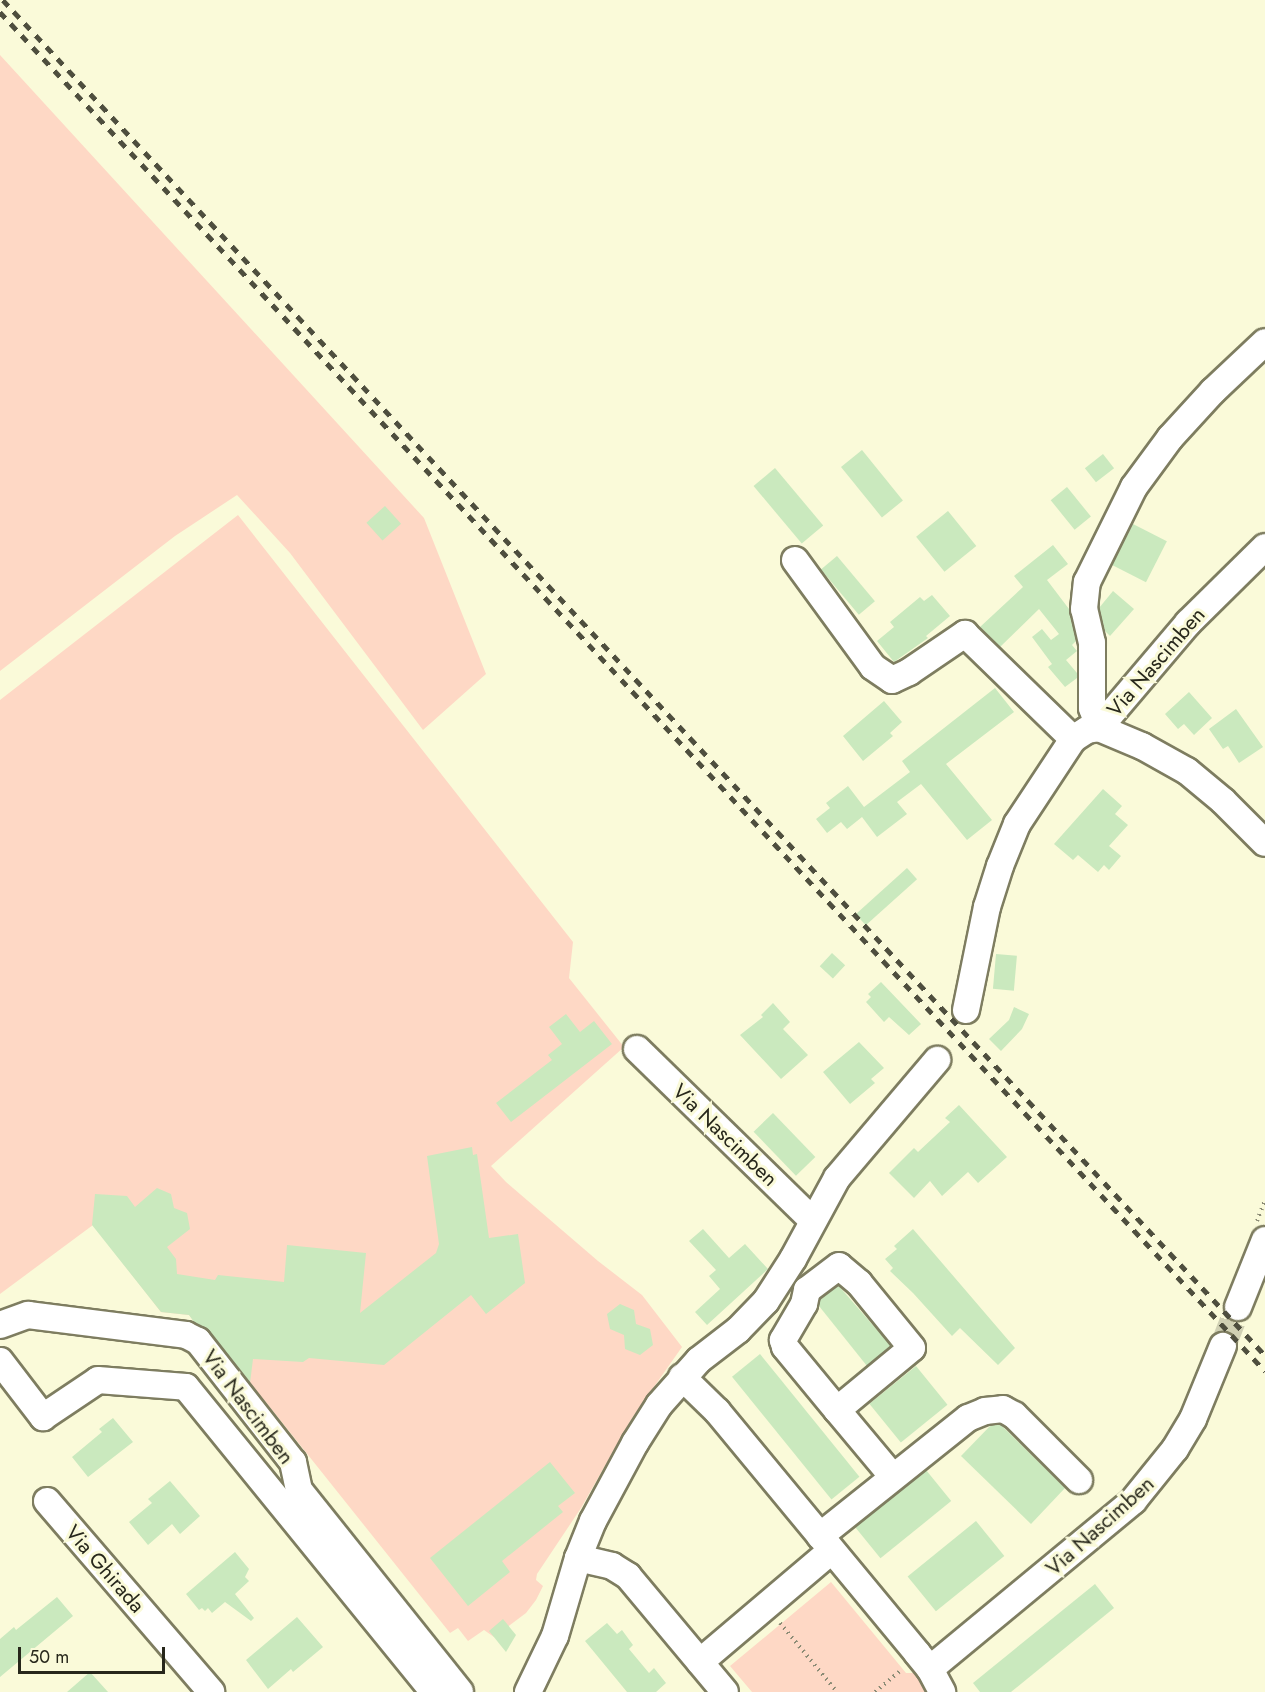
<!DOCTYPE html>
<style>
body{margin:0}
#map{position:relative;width:1265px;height:1692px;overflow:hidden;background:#fafad9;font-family:Jost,sans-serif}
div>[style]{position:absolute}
.green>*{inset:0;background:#fed8c5}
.building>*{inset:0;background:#cae9be;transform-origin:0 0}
.minor-tunnel>*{height:26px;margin-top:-13px;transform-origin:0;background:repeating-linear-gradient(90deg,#d0d0b3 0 26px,transparent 0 39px)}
.path>*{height:4px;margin-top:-2px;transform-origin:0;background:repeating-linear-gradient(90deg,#8b8b75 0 1.5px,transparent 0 6px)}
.roads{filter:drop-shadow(2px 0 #7e7d60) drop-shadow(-2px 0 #7e7d60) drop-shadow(0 2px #7e7d60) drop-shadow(0 -2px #7e7d60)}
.minor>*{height:26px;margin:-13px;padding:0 13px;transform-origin:13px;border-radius:13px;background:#fff}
.rail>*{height:4.5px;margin-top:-2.25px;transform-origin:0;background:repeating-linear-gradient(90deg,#4e4e3e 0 8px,transparent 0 16px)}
span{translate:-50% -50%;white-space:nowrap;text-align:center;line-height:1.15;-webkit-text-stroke:6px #fafad9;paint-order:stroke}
.street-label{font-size:21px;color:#27271b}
.scale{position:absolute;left:18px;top:1647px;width:147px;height:27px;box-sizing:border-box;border:3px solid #27271b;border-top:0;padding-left:8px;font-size:18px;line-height:21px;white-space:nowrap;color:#27271b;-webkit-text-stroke:4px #fafad9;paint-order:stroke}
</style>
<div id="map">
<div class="green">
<div style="clip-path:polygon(0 55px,424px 518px,486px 674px,423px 730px,290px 553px,237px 495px,175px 536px,0 671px)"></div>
<div style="clip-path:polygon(238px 515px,573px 942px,569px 978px,624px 1047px,491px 1166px,506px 1182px,598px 1261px,642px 1295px,682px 1347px,632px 1418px,581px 1508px,537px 1574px,536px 1580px,543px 1586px,536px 1600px,526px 1613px,494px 1637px,484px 1630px,468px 1641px,458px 1628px,450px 1633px,265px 1401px,249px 1391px,189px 1315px,161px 1312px,93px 1225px,0 1294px,0 700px)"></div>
<div style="clip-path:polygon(831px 1582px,906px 1673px,914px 1673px,927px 1692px,752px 1692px,730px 1666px)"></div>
</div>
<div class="building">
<div style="left:862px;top:450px;width:65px;height:27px;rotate:51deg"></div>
<div style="left:1103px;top:454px;width:18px;height:23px;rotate:52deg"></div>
<div style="left:775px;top:468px;width:75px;height:28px;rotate:50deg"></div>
<div style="left:1067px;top:487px;width:38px;height:21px;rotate:51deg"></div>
<div style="left:385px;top:506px;width:24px;height:25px;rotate:48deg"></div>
<div style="left:948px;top:511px;width:45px;height:41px;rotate:51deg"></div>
<div style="left:1133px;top:524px;width:38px;height:46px;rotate:27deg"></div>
<div style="clip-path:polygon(1053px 545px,1068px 564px,1047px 580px,1069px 609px,1076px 641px,1072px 645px,1077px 651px,1066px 660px,1077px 673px,1077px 678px,1065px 687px,1048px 667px,1052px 664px,1032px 637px,1042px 629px,1051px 640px,1059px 634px,1039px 609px,1000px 647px,980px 627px,1023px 587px,1014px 576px)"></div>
<div style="left:837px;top:556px;width:59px;height:21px;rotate:50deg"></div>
<div style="clip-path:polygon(1113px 591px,1134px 609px,1110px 636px,1105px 631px,1099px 608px)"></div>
<div style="clip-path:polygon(932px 595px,950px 616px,926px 636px,928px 638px,894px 662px,877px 641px,894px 627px,890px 622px,920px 597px,924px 601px)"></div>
<div style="clip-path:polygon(995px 688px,1014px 712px,946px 764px,992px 820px,967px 840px,921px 784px,897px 802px,907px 814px,877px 837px,862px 817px,847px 829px,841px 822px,827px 833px,816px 819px,830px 808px,826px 803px,848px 786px,864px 807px,910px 772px,902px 761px)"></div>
<div style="clip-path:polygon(1189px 692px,1212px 718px,1194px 735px,1184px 724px,1178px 729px,1165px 714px)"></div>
<div style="clip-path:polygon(884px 701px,902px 722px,890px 733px,893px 736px,863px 761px,843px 736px)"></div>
<div style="clip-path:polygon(1236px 709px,1263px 747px,1239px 763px,1228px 746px,1223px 749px,1209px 729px)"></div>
<div style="clip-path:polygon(1103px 789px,1122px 806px,1115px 814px,1128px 825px,1109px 846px,1121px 856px,1109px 870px,1104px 865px,1098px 872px,1078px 855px,1073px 860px,1054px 844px)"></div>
<div style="left:907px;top:868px;width:15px;height:69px;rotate:48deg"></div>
<div style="left:832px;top:953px;width:18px;height:18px;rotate:43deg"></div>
<div style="left:996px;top:954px;width:21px;height:35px;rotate:5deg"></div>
<div style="clip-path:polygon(881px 982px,921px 1024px,909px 1035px,889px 1017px,884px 1022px,866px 1002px,871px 997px,868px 994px)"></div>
<div style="clip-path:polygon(773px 1003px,790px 1022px,783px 1029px,808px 1055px,781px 1079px,740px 1035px,763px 1017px,761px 1015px)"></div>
<div style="clip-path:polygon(1014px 1007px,1029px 1014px,1022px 1029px,1001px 1051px,989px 1039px,1009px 1020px)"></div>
<div style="clip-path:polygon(566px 1014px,580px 1032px,594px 1021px,612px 1044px,511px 1122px,496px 1103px,552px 1060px,548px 1055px,562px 1044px,549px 1027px)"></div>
<div style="clip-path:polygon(859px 1042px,884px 1068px,871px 1079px,875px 1083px,850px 1104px,823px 1072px)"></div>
<div style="clip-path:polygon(959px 1105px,1007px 1157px,978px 1183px,968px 1172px,942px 1196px,930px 1181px,914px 1198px,889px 1173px,914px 1148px,918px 1152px,950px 1122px,945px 1118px)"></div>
<div style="left:773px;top:1113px;width:61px;height:27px;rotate:46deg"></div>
<div style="clip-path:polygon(472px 1147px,473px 1155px,477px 1154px,489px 1238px,518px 1234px,525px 1283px,486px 1314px,471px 1295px,384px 1365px,309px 1358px,303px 1362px,253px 1359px,250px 1383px,205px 1328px,194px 1322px,189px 1315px,161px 1312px,92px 1225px,95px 1194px,127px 1196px,135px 1207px,157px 1188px,171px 1194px,174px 1208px,187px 1213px,190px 1229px,167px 1247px,176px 1259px,177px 1274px,215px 1280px,218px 1275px,284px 1282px,287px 1245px,366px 1253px,360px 1313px,436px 1253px,439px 1244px,427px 1156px)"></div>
<div style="clip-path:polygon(703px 1229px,729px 1258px,745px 1244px,768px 1269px,707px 1325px,695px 1312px,720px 1289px,709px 1276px,716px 1270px,689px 1241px)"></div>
<div style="clip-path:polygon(913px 1229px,1015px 1348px,998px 1365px,960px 1328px,952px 1336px,913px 1293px,890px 1271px,893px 1268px,885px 1259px,897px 1249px,894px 1246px)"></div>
<div style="clip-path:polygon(838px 1285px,891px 1346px,867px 1366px,819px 1306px,820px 1299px)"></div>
<div style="clip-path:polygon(620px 1304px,634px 1310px,636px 1324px,650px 1329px,653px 1345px,640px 1355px,625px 1349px,624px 1335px,610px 1329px,607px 1314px)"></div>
<div style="left:760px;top:1354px;width:158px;height:36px;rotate:51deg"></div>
<div style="left:916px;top:1366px;width:50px;height:60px;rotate:51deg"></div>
<div style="clip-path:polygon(113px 1418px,133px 1442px,88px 1477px,72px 1457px,102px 1432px,99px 1429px)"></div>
<div style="clip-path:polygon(1000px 1424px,1065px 1488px,1031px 1524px,961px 1456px,991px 1425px)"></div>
<div style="clip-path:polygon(550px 1462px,575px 1493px,558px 1506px,563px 1512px,502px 1561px,510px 1572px,468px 1606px,430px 1558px)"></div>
<div style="left:926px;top:1470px;width:40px;height:91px;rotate:51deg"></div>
<div style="clip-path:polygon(170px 1481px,200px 1516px,180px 1534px,172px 1524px,148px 1545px,129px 1522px,152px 1503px,148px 1499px)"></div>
<div style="left:976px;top:1521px;width:45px;height:88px;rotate:51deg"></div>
<div style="clip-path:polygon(235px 1552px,249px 1569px,245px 1577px,249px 1581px,235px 1594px,254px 1618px,251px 1621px,225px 1602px,212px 1613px,208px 1608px,205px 1611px,202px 1608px,199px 1610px,186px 1594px)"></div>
<div style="clip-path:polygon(1095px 1584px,1114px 1608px,1011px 1692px,980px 1692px,973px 1683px)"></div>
<div style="clip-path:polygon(57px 1597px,73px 1616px,0 1677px,0 1639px,14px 1627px,16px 1630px)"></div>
<div style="clip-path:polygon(297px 1617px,323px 1647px,293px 1672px,291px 1669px,268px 1689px,246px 1660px)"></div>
<div style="clip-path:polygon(503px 1619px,516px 1635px,506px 1652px,489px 1631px)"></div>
<div style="clip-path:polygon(607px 1623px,617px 1634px,622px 1630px,633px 1645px,629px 1649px,649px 1673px,654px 1668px,666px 1683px,656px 1692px,627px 1692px,585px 1641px)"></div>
<div style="clip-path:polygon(90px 1672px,108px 1692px,67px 1692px)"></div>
</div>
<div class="minor-tunnel">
<div style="left:1223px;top:1346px;width:42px;rotate:-69deg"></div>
</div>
<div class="path">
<div style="left:1257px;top:1221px;width:22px;rotate:-69deg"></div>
<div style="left:780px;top:1623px;width:89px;rotate:50.4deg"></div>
<div style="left:875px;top:1692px;width:35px;rotate:-40deg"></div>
</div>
<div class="roads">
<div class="minor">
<div style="left:795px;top:560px;width:132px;rotate:53.9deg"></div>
<div style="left:873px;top:667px;width:23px;rotate:34deg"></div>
<div style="left:892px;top:680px;width:19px;rotate:-25deg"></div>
<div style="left:909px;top:672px;width:68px;rotate:-34.2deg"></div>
<div style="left:965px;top:634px;width:151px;rotate:44.2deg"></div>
<div style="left:1099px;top:728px;width:21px;rotate:-109deg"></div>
<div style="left:1092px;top:708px;width:65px;rotate:-90deg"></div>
<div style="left:1092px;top:643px;width:35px;rotate:-103deg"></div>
<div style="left:1084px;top:609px;width:27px;rotate:-84deg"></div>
<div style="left:1087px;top:582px;width:106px;rotate:-63.7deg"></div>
<div style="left:1134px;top:487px;width:61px;rotate:-53.7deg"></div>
<div style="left:1170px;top:438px;width:64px;rotate:-47.5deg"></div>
<div style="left:1213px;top:391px;width:71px;rotate:-43.3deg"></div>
<div style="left:1099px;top:728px;width:47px;rotate:22.7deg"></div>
<div style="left:1142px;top:746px;width:51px;rotate:29.1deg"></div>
<div style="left:1187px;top:771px;width:47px;rotate:39.8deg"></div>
<div style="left:1223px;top:801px;width:59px;rotate:45deg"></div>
<div style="left:966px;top:1010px;width:105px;rotate:-78.5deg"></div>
<div style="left:987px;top:907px;width:43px;rotate:-72.4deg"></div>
<div style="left:1000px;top:866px;width:45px;rotate:-68deg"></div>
<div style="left:1017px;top:824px;width:102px;rotate:-56.6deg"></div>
<div style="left:1073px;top:739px;width:17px;rotate:-33deg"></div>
<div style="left:1087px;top:730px;width:12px;rotate:-9deg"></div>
<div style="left:1099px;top:728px;width:138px;rotate:-49.7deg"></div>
<div style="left:1188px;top:623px;width:108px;rotate:-44.6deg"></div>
<div style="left:637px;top:1049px;width:245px;rotate:44.3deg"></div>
<div style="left:1238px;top:1307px;width:72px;rotate:-68.1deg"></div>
<div style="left:0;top:1325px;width:30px;rotate:-20deg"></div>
<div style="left:28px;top:1315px;width:159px;rotate:7.2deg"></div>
<div style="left:186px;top:1335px;width:13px;rotate:27deg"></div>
<div style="left:198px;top:1341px;width:154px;rotate:51.9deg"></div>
<div style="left:293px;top:1462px;width:29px;rotate:78deg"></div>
<div style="left:299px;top:1490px;width:258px;rotate:51.4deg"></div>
<div style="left:0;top:1361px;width:71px;rotate:52.5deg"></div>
<div style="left:43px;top:1417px;width:66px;rotate:-33.9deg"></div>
<div style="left:98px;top:1380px;width:88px;rotate:4.5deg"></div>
<div style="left:186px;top:1387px;width:393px;rotate:50.9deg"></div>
<div style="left:682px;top:1377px;width:49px;rotate:44.2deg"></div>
<div style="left:717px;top:1411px;width:314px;rotate:50.4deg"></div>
<div style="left:917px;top:1653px;width:21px;rotate:51deg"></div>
<div style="left:930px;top:1669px;width:26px;rotate:62deg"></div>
<div style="left:837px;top:1410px;width:97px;rotate:-39.6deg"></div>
<div style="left:912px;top:1348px;width:84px;rotate:-129.2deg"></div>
<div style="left:859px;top:1283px;width:26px;rotate:-140deg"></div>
<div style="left:839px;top:1266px;width:40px;rotate:143deg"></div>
<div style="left:807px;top:1290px;width:14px;rotate:102deg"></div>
<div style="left:804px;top:1304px;width:42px;rotate:120.3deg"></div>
<div style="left:783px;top:1340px;width:7px;rotate:74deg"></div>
<div style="left:785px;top:1347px;width:82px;rotate:50.5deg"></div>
<div style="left:837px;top:1410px;width:87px;rotate:50.1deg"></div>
<div style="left:47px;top:1501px;width:252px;rotate:49.3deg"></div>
<div style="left:820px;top:1536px;width:189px;rotate:-38.6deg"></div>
<div style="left:968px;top:1418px;width:18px;rotate:-22deg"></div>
<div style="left:985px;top:1411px;width:18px;rotate:-6deg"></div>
<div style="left:1003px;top:1409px;width:13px;rotate:29deg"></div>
<div style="left:1014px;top:1415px;width:92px;rotate:45deg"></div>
<div style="left:578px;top:1558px;width:35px;rotate:13deg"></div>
<div style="left:612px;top:1566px;width:19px;rotate:32deg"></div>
<div style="left:628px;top:1576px;width:151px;rotate:50.1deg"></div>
<div style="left:700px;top:1662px;width:172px;rotate:-40.3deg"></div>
<div style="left:930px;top:1669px;width:264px;rotate:-39.6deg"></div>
<div style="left:1133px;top:1501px;width:67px;rotate:-51.1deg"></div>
<div style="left:1175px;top:1449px;width:35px;rotate:-59deg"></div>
<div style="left:1193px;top:1419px;width:79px;rotate:-67.7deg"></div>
<div style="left:528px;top:1692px;width:62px;rotate:-64.3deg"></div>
<div style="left:555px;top:1636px;width:81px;rotate:-73.6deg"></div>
<div style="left:578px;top:1558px;width:40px;rotate:-68deg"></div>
<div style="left:593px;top:1521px;width:89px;rotate:-61.7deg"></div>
<div style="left:635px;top:1443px;width:45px;rotate:-57.7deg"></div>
<div style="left:659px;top:1405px;width:60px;rotate:-48.4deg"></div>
<div style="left:699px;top:1360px;width:49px;rotate:-37.6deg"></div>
<div style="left:738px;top:1330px;width:40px;rotate:-46deg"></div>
<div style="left:766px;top:1301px;width:50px;rotate:-57.3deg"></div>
<div style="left:793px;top:1259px;width:92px;rotate:-61.5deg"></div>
<div style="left:837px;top:1178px;width:155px;rotate:-49.7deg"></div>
</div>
</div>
<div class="rail">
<div style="left:3px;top:0;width:1852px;rotate:47.04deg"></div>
<div style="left:0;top:12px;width:1857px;rotate:47.05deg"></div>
</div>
<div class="street-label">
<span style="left:1156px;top:662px;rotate:-49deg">Via Nascimben</span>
<span style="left:725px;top:1135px;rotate:44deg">Via Nascimben</span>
<span style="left:248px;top:1407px;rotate:53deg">Via Nascimben</span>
<span style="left:1100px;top:1526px;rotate:-42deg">Via Nascimben</span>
<span style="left:105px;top:1569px;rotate:49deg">Via Ghirada</span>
</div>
<div class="scale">50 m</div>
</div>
